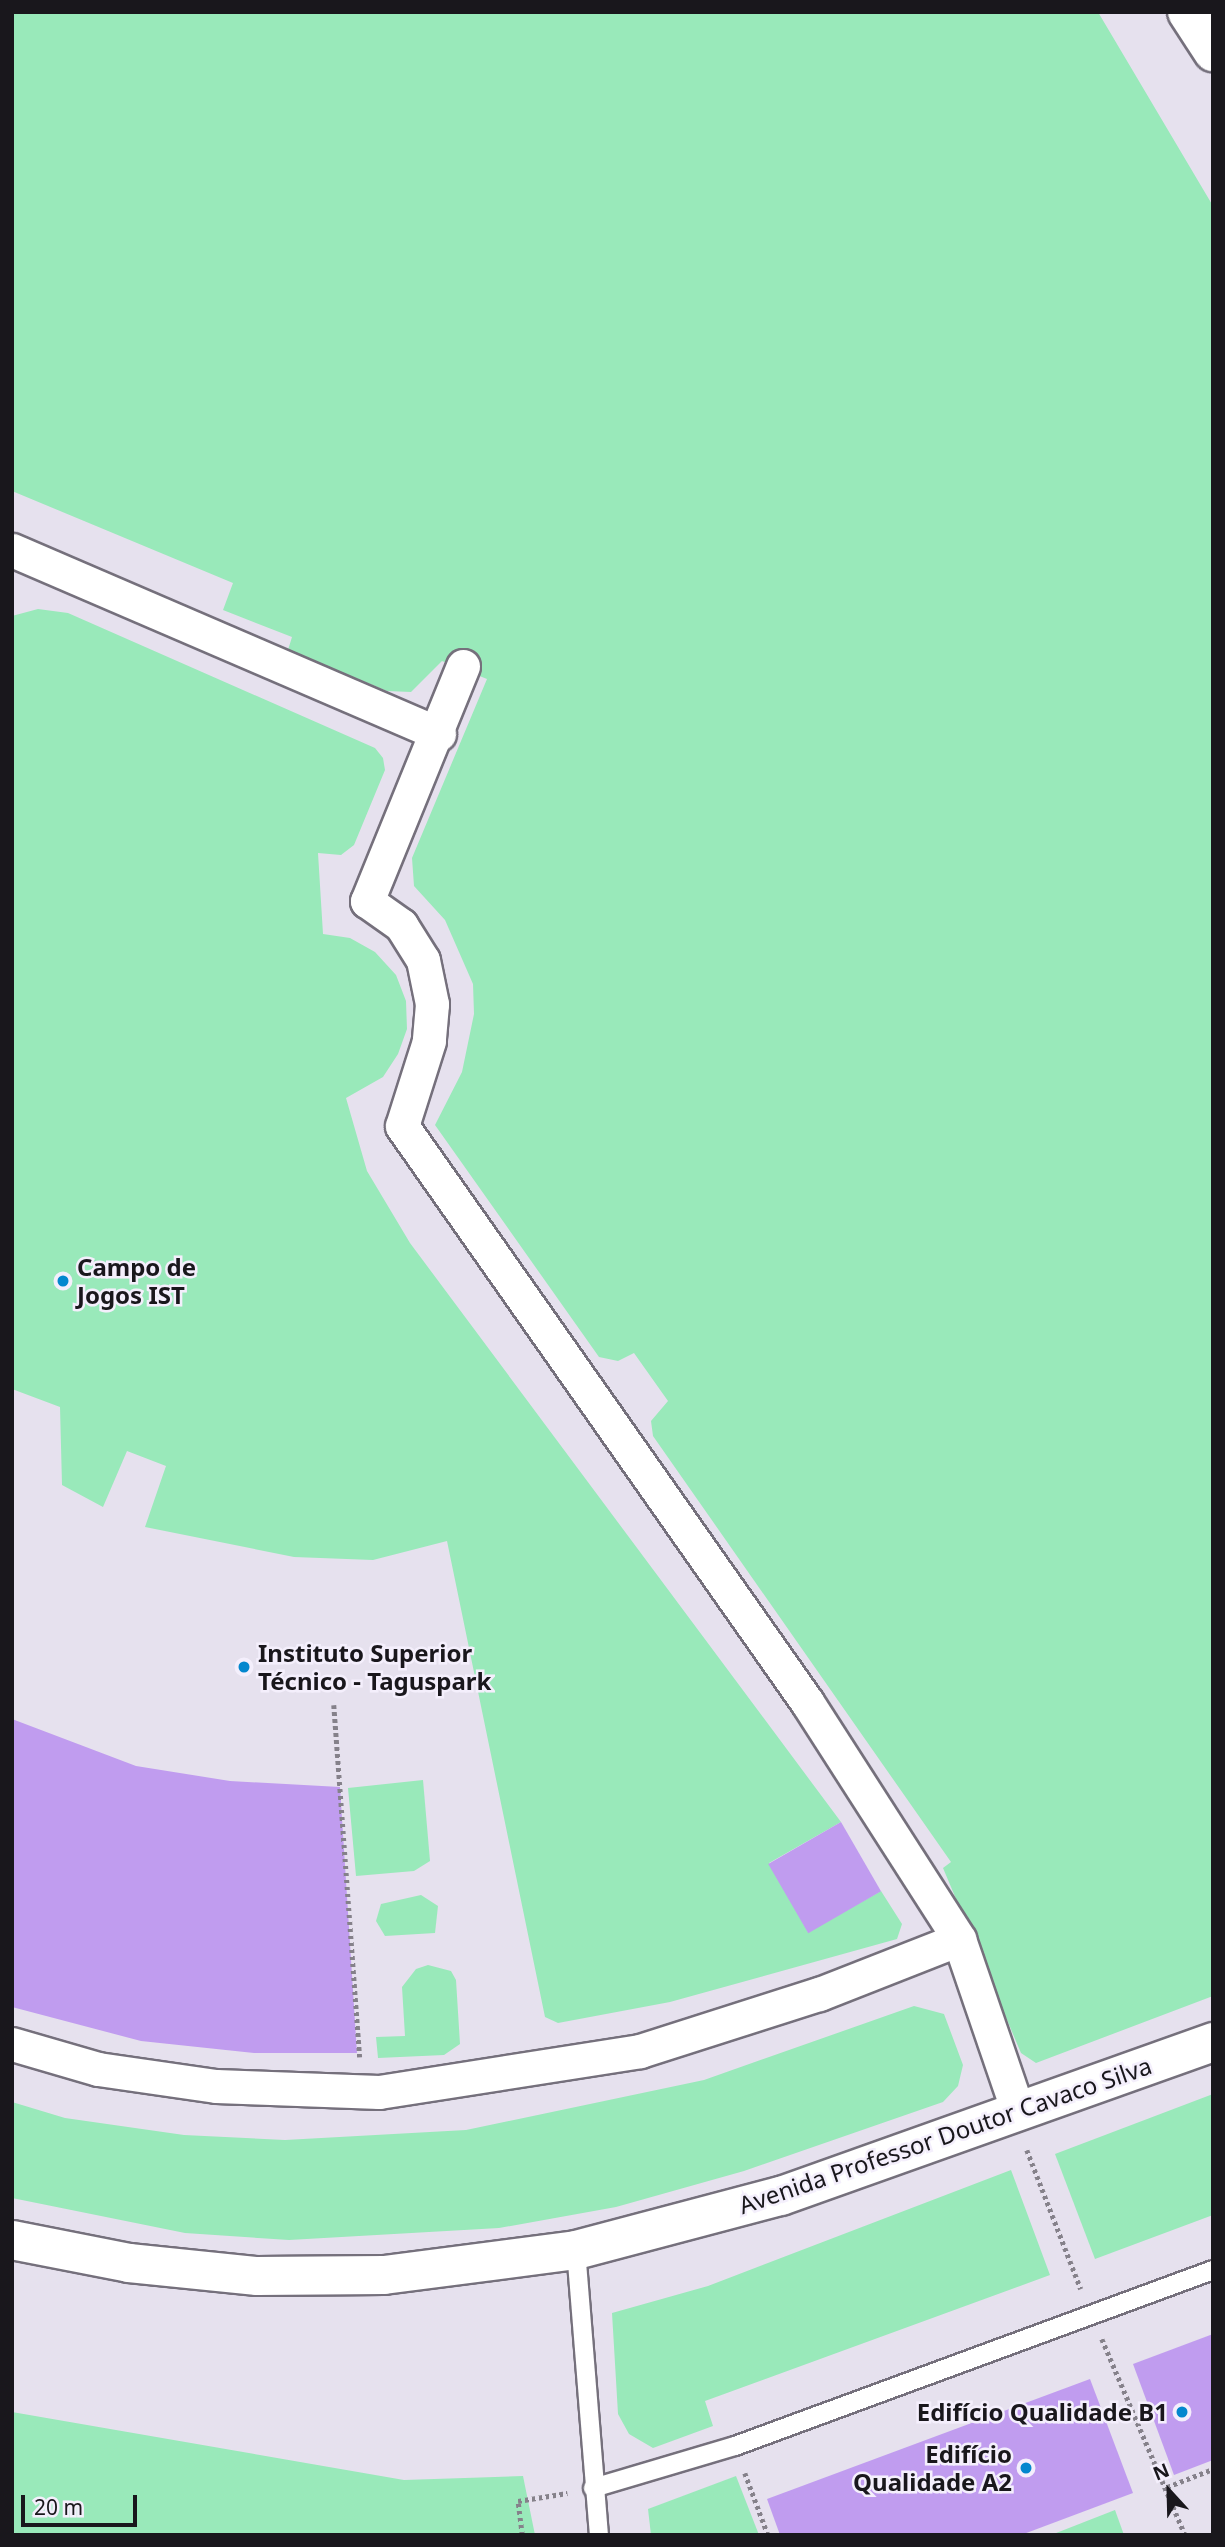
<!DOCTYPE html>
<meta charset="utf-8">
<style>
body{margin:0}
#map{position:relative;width:1225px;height:2547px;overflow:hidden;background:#e6e1ee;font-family:"Noto Sans",sans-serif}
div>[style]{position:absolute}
.green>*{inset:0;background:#99e9ba}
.building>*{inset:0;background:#c09cef;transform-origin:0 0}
.path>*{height:4.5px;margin-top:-2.25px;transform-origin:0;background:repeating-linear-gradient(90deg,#85818a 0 3.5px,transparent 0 7px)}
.roads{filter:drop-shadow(2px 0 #75707c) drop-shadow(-2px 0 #75707c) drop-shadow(0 2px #75707c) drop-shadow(0 -2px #75707c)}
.service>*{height:18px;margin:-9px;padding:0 9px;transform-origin:9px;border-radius:9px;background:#fff}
.minor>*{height:33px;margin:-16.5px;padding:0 16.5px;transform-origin:16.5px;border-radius:16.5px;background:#fff}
.secondary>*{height:38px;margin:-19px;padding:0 19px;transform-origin:19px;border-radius:19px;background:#fff}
.primary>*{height:38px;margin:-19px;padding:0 19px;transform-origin:19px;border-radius:19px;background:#fff}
.dots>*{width:19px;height:19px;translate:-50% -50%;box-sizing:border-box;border:4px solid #f4effc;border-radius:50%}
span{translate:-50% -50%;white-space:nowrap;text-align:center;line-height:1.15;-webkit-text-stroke:5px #f4effc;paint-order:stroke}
.poi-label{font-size:24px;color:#19171c;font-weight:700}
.left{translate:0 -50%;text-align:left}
.right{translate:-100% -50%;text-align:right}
.street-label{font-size:24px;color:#19171c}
.frame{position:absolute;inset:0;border:14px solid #19171c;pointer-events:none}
.north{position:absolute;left:1134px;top:2456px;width:70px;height:70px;-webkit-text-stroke:5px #f4effc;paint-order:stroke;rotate:338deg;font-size:19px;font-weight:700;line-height:28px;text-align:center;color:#19171c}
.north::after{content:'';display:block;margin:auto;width:24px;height:32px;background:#19171c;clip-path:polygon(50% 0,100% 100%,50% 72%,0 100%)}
.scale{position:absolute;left:21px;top:2495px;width:116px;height:32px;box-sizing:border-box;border:4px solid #19171c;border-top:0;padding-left:9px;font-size:21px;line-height:24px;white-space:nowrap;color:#19171c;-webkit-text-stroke:5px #f4effc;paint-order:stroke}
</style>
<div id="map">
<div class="green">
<div style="clip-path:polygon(12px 12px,1098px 12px,1213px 206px,1213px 1996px,1036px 2063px,1021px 2053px,943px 1868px,951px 1862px,653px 1436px,651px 1421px,668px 1401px,634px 1353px,618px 1361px,599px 1357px,435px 1125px,462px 1072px,474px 1014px,473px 984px,445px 920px,414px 886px,412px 858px,487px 679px,442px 661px,411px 692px,387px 691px,288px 650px,292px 637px,223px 610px,233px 583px,12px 491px)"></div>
<div style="clip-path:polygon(38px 609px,68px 613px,375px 748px,383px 758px,385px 770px,354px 845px,341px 855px,318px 853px,323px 934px,350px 938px,375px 952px,396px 975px,406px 1001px,407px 1029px,398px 1054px,383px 1077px,346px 1098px,367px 1171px,410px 1243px,841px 1822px,769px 1863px,808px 1932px,881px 1891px,902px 1924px,897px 1939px,670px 2002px,558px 2023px,545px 2017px,447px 1541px,373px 1560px,294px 1557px,145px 1527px,166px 1466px,127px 1451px,103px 1507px,62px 1485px,60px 1407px,12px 1389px,12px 616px)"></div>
<div style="clip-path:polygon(423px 1780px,430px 1861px,414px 1871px,356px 1876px,348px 1788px)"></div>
<div style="clip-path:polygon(421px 1895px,438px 1906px,435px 1933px,385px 1936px,376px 1921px,381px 1904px)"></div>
<div style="clip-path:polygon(428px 1965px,451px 1971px,456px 1980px,460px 2044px,444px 2055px,378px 2058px,376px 2037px,405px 2036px,402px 1987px,416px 1969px)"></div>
<div style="clip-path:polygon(914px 2006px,944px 2014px,963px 2065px,958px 2086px,943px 2102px,744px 2171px,616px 2207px,499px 2228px,289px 2240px,185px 2233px,12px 2198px,12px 2102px,65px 2118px,184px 2135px,285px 2140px,466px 2130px,704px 2080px)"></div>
<div style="clip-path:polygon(1213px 2094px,1213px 2215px,1095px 2259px,1055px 2154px)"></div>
<div style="clip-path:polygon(1011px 2170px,1050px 2275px,705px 2401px,713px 2426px,653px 2448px,629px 2434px,618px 2414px,612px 2313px,708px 2286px)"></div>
<div style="clip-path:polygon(12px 2412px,404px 2480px,523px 2476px,535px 2535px,12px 2535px)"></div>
<div style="clip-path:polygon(736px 2476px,759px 2535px,651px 2535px,648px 2509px)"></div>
<div style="clip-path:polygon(1115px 2510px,1124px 2535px,1051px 2535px)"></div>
</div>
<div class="building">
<div style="clip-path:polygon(12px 1719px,136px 1766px,230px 1781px,340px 1787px,357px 2053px,254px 2053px,141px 2041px,12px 2007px)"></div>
<div style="left:841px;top:1822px;width:80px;height:84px;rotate:60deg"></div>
<div style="clip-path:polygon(1213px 2334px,1213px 2460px,1174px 2475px,1133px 2364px)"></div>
<div style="clip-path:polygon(1090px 2379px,1133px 2493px,1021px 2535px,780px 2535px,767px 2499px)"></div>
</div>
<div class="path">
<div style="left:334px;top:1705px;width:353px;rotate:85.8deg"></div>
<div style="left:1027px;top:2150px;width:149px;rotate:68.8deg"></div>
<div style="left:1102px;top:2339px;width:213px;rotate:67deg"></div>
<div style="left:745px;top:2473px;width:66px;rotate:69.6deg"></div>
<div style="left:1167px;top:2487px;width:49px;rotate:-21.4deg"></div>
<div style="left:522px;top:2535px;width:34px;rotate:-97deg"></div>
<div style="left:518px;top:2501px;width:50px;rotate:-9.3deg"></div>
</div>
<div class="roads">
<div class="service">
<div style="left:576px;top:2250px;width:286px;rotate:85.4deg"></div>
<div style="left:593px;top:2488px;width:148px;rotate:-16.5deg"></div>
<div style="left:735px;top:2446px;width:509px;rotate:-20.21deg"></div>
</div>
<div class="minor">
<div style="left:12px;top:550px;width:465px;rotate:23.3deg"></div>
<div style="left:463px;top:666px;width:254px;rotate:112.2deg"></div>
<div style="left:367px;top:901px;width:42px;rotate:35.2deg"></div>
<div style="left:401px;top:925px;width:41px;rotate:57.8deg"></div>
<div style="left:423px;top:960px;width:45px;rotate:78.4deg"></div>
<div style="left:432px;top:1004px;width:37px;rotate:95deg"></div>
<div style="left:429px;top:1041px;width:89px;rotate:107.6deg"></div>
<div style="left:402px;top:1126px;width:704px;rotate:54.89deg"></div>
<div style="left:807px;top:1702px;width:282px;rotate:57.3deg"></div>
<div style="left:12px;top:2044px;width:90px;rotate:16.2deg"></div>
<div style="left:98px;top:2069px;width:119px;rotate:8.2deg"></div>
<div style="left:216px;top:2086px;width:163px;rotate:2.1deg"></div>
<div style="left:379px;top:2092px;width:264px;rotate:-8.9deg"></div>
<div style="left:640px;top:2051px;width:188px;rotate:-17.7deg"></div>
<div style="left:819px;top:1994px;width:150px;rotate:-21.4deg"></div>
<div style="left:959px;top:1939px;width:182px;rotate:71.1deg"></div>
</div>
<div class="secondary">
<div style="left:12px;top:2240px;width:119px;rotate:11.1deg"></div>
<div style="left:129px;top:2263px;width:129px;rotate:5.8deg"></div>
<div style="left:257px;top:2276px;width:127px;rotate:-0.5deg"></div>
<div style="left:384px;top:2275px;width:194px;rotate:-7.4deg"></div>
<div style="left:576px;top:2250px;width:212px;rotate:-14.8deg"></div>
<div style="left:781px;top:2196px;width:459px;rotate:-19.6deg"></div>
</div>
<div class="primary">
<div style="left:1187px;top:12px;width:48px;rotate:57deg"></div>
</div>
</div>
<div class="dots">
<div style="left:63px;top:1281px;background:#0387ce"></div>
<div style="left:244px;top:1667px;background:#0387ce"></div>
<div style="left:1182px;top:2412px;background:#0387ce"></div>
<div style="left:1026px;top:2468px;background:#0387ce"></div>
</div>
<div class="poi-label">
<span class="left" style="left:77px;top:1281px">Campo de<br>Jogos IST</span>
<span class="left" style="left:258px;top:1667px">Instituto Superior<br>Técnico - Taguspark</span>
<span class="right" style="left:1168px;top:2412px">Edifício Qualidade B1</span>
<span class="right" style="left:1012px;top:2468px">Edifício<br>Qualidade A2</span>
</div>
<div class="street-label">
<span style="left:945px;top:2135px;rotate:-19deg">Avenida Professor Doutor Cavaco Silva</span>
</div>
<div class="frame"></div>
<div class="north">N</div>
<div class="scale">20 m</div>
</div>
